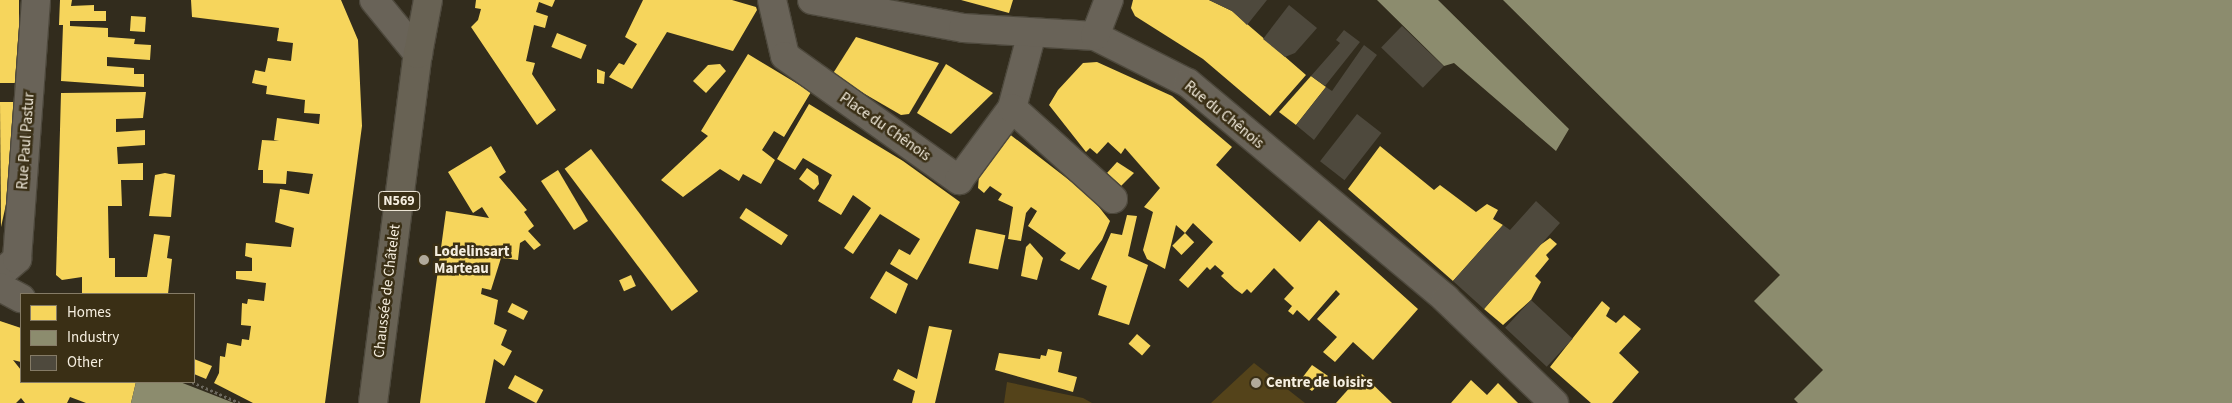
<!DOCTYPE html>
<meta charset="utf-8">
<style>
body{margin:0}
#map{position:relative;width:2232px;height:403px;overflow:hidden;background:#322c1d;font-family:"Source Sans 3",sans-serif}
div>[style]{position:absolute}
.green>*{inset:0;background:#54431a}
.homes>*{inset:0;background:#f6d55c;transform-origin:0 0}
.industry>*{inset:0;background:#8c8c6e}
.building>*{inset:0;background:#4e493d;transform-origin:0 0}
.path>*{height:3px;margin-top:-1.5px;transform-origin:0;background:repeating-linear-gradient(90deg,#6c685e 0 2.5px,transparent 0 5px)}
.roads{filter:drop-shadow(1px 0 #4d483c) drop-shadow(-1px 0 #4d483c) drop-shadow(0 1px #4d483c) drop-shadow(0 -1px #4d483c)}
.street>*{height:28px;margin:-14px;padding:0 14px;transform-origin:14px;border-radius:14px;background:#696358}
.primary>*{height:28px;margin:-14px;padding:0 14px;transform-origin:14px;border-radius:14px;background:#686254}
.dots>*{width:14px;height:14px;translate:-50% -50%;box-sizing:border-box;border:2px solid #3a2f15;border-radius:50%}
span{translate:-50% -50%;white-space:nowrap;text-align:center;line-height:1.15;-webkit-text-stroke:5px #3a2f15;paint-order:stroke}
.shield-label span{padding:1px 4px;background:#3a2f15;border:1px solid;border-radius:4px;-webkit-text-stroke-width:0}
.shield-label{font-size:14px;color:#f5eedf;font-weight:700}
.street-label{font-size:15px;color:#f5eedf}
.poi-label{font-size:15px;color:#f5eedf;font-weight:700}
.left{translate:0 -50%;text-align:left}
.legend{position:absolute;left:20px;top:293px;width:175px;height:90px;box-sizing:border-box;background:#3a2f15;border:1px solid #857b66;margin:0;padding:6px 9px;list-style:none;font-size:15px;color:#f5eedf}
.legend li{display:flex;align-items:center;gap:10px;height:25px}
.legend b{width:25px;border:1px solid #857b66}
</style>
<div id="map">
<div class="green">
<div style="clip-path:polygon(1254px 363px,1305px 403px,1211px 403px)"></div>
<div style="clip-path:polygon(1007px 382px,1083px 398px,1092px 403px,1004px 403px)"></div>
</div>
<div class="homes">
<div style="left:0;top:0;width:19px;height:83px"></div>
<div style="clip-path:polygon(60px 0,72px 0,71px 6px,94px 5px,94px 11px,106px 11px,106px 21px,70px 21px,70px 26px,108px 28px,108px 37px,135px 39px,134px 44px,151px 45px,150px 60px,107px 57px,107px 66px,134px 68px,134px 74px,144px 74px,144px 87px,61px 81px,63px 25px,59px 25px)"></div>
<div style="clip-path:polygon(191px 0,341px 0,358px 40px,362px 126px,325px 403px,253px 403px,214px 383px,219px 373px,220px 356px,225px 357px,227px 343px,241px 346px,242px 339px,249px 340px,251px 326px,241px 325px,242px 303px,247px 304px,248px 299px,264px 301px,266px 283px,236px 279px,236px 271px,252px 271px,252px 258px,245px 256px,246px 243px,291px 247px,294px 228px,275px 222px,280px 189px,309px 194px,313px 174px,287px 171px,286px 184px,263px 183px,263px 170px,258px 170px,262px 140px,279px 141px,274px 140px,277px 118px,319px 124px,320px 114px,304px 113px,305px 100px,266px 94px,267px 86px,252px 83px,255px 70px,265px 72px,268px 58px,291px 61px,293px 43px,277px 41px,279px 28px,192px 17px)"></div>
<div style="clip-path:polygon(476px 0,555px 0,552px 7px,539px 2px,536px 12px,548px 16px,545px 28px,534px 25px,526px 61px,535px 63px,532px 74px,556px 110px,537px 125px,471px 27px,478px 20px,481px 9px,475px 8px)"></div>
<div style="clip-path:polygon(643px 0,732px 0,756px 7px,757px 10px,733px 51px,667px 32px,632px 89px,609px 77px,619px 63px,624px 65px,637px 44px,625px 37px)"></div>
<div style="clip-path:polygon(961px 0,1013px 0,1009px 13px)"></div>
<div style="clip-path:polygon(1133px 0,1209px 0,1232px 11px,1306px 75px,1270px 116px,1203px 59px,1135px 16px,1131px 8px)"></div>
<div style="left:131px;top:16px;width:15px;height:15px;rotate:4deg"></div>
<div style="left:557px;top:33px;width:32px;height:15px;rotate:22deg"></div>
<div style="clip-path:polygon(856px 37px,939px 63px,909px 114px,901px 115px,832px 75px)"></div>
<div style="clip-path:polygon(748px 54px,811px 92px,784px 137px,774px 131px,762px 150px,775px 160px,761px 184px,743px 174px,739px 181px,720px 169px,683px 197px,661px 180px,708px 136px,701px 131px)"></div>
<div style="clip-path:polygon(1097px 62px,1172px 96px,1232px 147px,1216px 165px,1300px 242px,1319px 220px,1418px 309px,1373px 360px,1353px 342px,1335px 362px,1323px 352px,1337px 337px,1317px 319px,1340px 294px,1336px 290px,1309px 321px,1297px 310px,1293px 315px,1288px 311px,1292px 306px,1284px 299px,1294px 288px,1274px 268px,1251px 293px,1247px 289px,1242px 294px,1235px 289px,1221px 276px,1224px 273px,1215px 265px,1210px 270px,1207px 267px,1188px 288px,1179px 280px,1213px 242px,1193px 223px,1185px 233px,1176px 225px,1165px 269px,1147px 259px,1143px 250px,1153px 212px,1144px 207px,1160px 188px,1125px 148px,1121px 154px,1108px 142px,1097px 154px,1090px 148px,1086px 152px,1049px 105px,1058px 90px,1083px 63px)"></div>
<div style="clip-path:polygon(720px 64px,726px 71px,706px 93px,693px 81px,708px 65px)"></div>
<div style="clip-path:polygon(946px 64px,993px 93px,951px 134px,917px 113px)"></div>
<div style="clip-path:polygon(597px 69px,605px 72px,604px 84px,597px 83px)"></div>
<div style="clip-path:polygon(1311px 76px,1326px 87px,1296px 125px,1279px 112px)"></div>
<div style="clip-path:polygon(146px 92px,143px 118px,116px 119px,116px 132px,145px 130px,145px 145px,117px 147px,118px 164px,143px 163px,143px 180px,121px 180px,122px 206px,108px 206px,109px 258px,115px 258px,115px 277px,147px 277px,154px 234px,170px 236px,167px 258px,172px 259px,168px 294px,82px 294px,82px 277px,62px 280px,56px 275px,61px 93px)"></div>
<div style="clip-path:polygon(0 102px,17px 102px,12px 177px,1px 227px)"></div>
<div style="clip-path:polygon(809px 104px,903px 161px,960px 202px,917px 280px,890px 264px,899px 249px,910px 255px,920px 239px,880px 214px,853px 254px,844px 248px,871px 208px,853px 195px,841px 215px,818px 201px,832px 175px,803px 158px,795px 170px,777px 159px)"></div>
<div style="clip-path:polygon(999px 126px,1091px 197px,1110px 221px,1102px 240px,1079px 270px,1060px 260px,1066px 253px,1028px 226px,1037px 211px,1031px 207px,1026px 213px,1021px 241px,1008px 239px,1013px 207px,998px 200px,1002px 194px,990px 186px,984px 193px,978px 188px,981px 151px)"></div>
<div style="clip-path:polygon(491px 146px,506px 172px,499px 177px,527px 210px,524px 212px,534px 226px,528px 231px,541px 245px,534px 250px,525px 240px,520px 243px,518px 260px,501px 258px,491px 290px,482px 288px,481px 294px,498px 300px,494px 324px,507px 330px,501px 345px,512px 351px,504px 366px,494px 359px,485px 403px,420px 403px,446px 211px,489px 218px,482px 207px,473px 213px,448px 172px)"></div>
<div style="clip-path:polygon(1380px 146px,1434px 190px,1440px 185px,1476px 212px,1487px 204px,1498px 210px,1493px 219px,1503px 225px,1453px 281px,1348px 189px)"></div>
<div style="left:591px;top:149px;width:178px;height:33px;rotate:53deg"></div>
<div style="clip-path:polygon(1117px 162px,1134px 173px,1121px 186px,1107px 173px)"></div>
<div style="clip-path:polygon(807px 168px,818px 176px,819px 184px,814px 190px,799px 179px)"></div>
<div style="clip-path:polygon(558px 170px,588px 221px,574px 230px,541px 181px)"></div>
<div style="clip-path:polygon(165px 173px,175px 175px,171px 217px,149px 216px,155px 175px)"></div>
<div style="left:746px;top:208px;width:50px;height:12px;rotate:33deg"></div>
<div style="clip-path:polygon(1127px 215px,1137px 216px,1128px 256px,1148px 265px,1129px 325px,1098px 315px,1107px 286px,1091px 279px,1111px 233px,1122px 235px)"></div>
<div style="left:976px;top:229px;width:30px;height:35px;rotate:12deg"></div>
<div style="left:1185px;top:233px;width:13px;height:18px;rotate:45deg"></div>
<div style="clip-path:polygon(1550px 238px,1557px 244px,1546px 255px,1549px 259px,1535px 276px,1541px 282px,1531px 300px,1503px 325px,1484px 309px,1536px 248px)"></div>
<div style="clip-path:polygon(1030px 243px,1043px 258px,1037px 280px,1021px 276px,1026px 247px)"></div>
<div style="clip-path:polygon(886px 271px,908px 284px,896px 314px,870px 298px)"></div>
<div style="left:631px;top:275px;width:12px;height:13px;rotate:66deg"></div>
<div style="clip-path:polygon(1602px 301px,1610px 308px,1606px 316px,1616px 323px,1624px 315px,1641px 329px,1619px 353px,1639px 372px,1612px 403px,1591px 403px,1550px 367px)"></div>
<div style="left:512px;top:303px;width:18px;height:10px;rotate:27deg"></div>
<div style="clip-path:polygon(0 321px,21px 328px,21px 362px,13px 360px,21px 370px,21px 382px,136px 382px,131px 403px,86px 403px,70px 397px,67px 403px,25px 403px,21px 398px,16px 403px,0 403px)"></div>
<div style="clip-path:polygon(929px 326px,952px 330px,935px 403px,912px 403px,915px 391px,893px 380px,898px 369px,917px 379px)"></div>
<div style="left:1137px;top:334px;width:18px;height:13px;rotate:41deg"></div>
<div style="clip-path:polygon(1048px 349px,1062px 352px,1058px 372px,1077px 377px,1073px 392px,995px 370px,999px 353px,1040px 359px,1041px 355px,1046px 356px)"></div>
<div style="clip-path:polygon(194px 359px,212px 366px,206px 379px,194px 374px)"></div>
<div style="clip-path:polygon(1312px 365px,1328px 376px,1312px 391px,1299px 382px)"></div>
<div style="clip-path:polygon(1362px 374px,1392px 403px,1336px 403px)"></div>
<div style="left:515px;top:375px;width:32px;height:15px;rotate:28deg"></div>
<div style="clip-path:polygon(1471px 380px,1487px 395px,1498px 383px,1518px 403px,1451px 403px)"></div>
</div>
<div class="industry">
<div style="clip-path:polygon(1377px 0,1438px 0,1569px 129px,1556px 151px,1454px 63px,1444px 66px)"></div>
<div style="clip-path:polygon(1503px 0,2232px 0,2232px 403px,1798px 403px,1794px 399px,1823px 370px,1754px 301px,1780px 275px)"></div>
<div style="clip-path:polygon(136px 382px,180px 382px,234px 403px,131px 403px)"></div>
</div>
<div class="building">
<div style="clip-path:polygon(1209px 0,1267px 0,1247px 25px,1232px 11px)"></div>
<div style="clip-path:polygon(1289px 5px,1317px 28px,1295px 53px,1285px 57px,1263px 39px)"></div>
<div style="left:1402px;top:26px;width:58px;height:30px;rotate:44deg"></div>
<div style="clip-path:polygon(1344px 30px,1360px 42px,1325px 86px,1311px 76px,1340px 43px,1336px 40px)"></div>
<div style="clip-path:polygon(1364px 45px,1377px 55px,1314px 140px,1296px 125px,1326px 87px,1332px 91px)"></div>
<div style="left:1357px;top:114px;width:31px;height:60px;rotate:38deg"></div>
<div style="clip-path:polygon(1536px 201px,1560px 223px,1484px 309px,1453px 281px,1503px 225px,1510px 230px)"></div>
<div style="left:1531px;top:300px;width:57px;height:38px;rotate:43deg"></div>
</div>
<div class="path">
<div style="left:192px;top:382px;width:52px;rotate:23.6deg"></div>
</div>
<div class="roads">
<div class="street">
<div style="left:374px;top:0;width:70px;rotate:50.8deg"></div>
<div style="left:772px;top:0;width:57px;rotate:76.9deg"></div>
<div style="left:785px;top:56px;width:214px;rotate:35.5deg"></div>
<div style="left:959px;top:180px;width:89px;rotate:-53.6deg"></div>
<div style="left:1012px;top:108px;width:78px;rotate:-75.1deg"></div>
<div style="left:812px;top:0;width:154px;rotate:10.5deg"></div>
<div style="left:963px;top:28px;width:132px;rotate:3.5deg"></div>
<div style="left:1095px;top:36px;width:104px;rotate:26.8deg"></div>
<div style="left:1188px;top:83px;width:336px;rotate:39.9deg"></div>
<div style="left:1446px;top:299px;width:150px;rotate:43.9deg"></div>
<div style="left:1095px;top:36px;width:39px;rotate:-69deg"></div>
<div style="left:1012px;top:108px;width:136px;rotate:42deg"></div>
<div style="left:0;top:274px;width:23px;rotate:-41deg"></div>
<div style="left:17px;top:259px;width:260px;rotate:-85.8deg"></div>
<div style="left:0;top:287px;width:24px;rotate:28deg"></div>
</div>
<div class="primary">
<div style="left:373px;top:403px;width:352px;rotate:-82.7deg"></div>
<div style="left:418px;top:54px;width:55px;rotate:-79.5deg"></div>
</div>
</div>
<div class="dots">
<div style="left:424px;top:260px;background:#b1aa9b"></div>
<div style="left:1256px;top:383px;background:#b1aa9b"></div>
</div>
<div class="shield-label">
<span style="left:399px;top:201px">N569</span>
</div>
<div class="street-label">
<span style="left:1224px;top:115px;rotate:39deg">Rue du Chênois</span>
<span style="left:885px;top:127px;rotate:35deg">Place du Chênois</span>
<span style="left:26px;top:141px;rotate:-86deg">Rue Paul Pastur</span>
<span style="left:387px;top:291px;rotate:-83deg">Chaussée de Châtelet</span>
</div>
<div class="poi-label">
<span class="left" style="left:434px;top:260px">Lodelinsart<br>Marteau</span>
<span class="left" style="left:1266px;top:383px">Centre de loisirs</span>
</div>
<ul class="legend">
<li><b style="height:14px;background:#f6d55c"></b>Homes</li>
<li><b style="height:14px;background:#8c8c6e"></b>Industry</li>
<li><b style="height:14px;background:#4e493d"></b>Other</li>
</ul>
</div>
